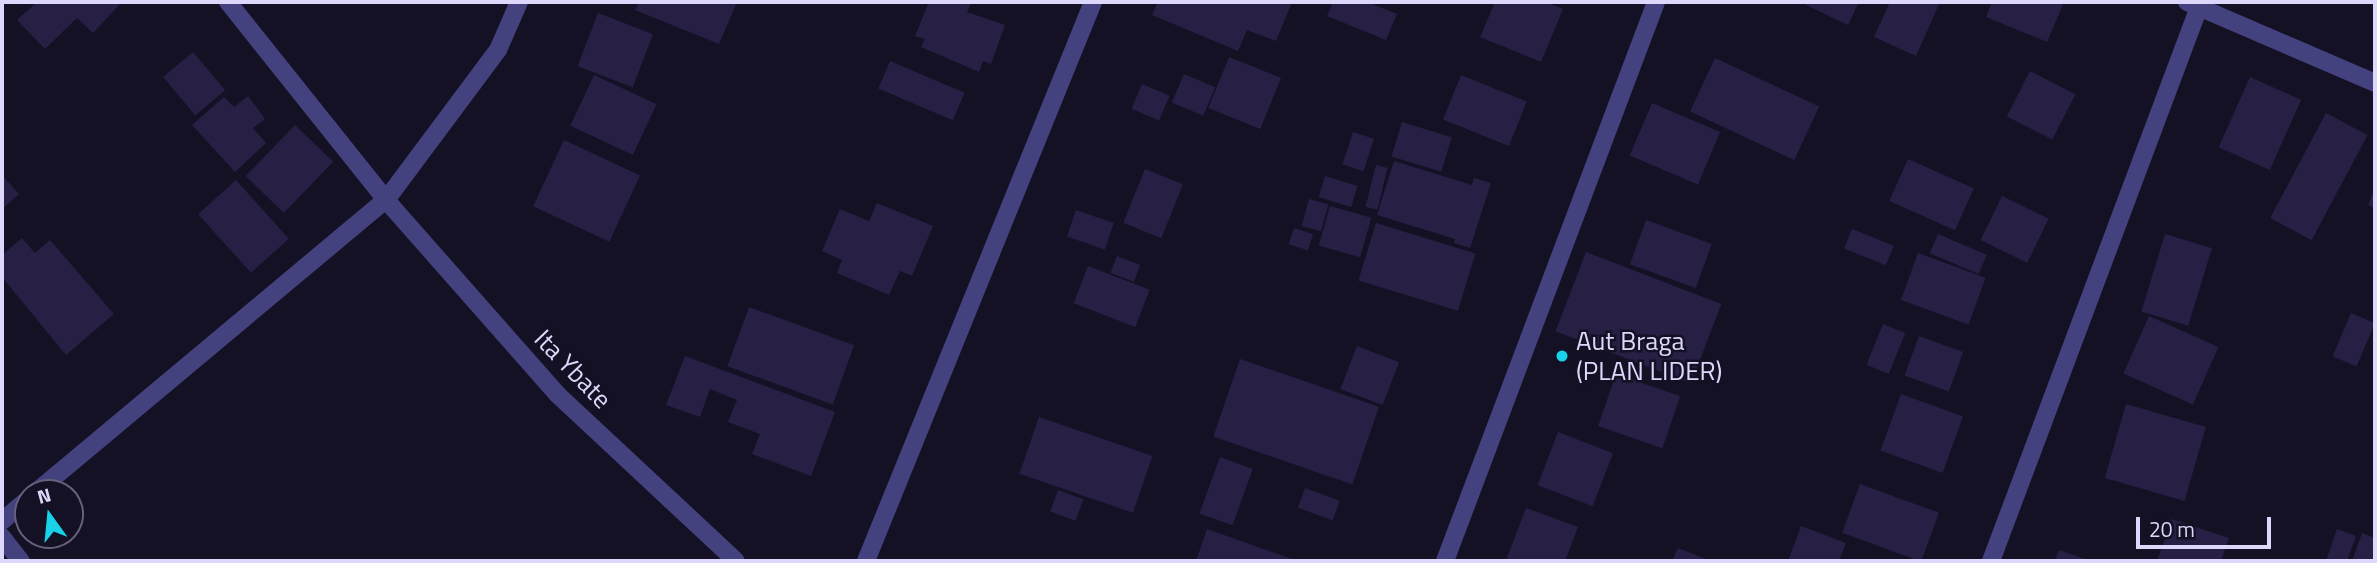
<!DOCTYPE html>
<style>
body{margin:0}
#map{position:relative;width:2377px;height:563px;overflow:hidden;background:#151125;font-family:"Titillium Web",sans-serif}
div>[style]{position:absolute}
.building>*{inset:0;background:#271f44;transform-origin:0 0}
.street>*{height:18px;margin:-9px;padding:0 9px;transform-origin:9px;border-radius:9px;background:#44417f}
.dots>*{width:19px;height:19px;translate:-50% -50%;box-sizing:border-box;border:4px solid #151125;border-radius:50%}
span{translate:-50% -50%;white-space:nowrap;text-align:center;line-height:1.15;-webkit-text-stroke:5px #151125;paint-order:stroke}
.poi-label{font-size:26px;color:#ddd8fb}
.left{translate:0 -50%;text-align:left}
.street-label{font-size:26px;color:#ddd8fb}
.frame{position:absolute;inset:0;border:4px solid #ddd8fb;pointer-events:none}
.north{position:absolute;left:14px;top:479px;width:70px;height:70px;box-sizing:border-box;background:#151125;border:2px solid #65617b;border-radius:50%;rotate:345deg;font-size:19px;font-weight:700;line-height:28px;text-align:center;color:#ddd8fb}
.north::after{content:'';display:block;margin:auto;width:24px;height:32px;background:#17d2e9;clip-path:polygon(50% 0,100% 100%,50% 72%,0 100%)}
.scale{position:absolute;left:2136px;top:517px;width:135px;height:32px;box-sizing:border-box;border:4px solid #ddd8fb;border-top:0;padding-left:9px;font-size:21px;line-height:24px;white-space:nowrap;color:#ddd8fb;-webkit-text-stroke:5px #151125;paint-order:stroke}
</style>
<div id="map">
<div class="building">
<div style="clip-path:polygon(37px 2px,122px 2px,93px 33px,77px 18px,45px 49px,17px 20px)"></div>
<div style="clip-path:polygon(639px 2px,737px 2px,719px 44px,635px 10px)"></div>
<div style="clip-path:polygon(929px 2px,968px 2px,971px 3px,967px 12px,1005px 25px,991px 64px,983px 61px,979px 72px,921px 47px,925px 39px,915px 36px)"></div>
<div style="clip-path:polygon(1158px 2px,1292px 2px,1276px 41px,1247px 30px,1238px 51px,1152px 15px)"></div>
<div style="clip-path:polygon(1333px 2px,1367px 2px,1397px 14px,1386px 40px,1327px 16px)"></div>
<div style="clip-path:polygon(1495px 2px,1545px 2px,1563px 9px,1541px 62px,1480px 37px)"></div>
<div style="clip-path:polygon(1808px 2px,1859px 2px,1848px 25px,1806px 5px)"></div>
<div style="clip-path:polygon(1890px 2px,1940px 2px,1916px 56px,1874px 37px)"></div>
<div style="clip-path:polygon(1992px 2px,2064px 2px,2047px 42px,1986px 17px)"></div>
<div style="left:598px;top:13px;width:59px;height:57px;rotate:21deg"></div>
<div style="left:193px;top:52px;width:50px;height:39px;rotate:50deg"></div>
<div style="left:1229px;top:57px;width:56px;height:55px;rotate:22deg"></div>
<div style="left:1715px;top:58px;width:115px;height:59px;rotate:25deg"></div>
<div style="left:890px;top:61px;width:81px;height:30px;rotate:23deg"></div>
<div style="left:2030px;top:71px;width:51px;height:51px;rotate:27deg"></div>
<div style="left:1184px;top:74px;width:34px;height:31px;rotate:23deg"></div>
<div style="left:594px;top:75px;width:69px;height:56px;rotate:25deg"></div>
<div style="left:1461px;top:75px;width:71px;height:48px;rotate:22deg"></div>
<div style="left:2250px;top:77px;width:56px;height:77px;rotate:24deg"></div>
<div style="left:1142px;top:84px;width:30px;height:27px;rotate:23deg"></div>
<div style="clip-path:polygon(248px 96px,265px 119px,253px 128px,266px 143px,235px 172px,192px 125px,224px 97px,234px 107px)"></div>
<div style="left:1652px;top:103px;width:74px;height:57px;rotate:23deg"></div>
<div style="left:2326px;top:113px;width:47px;height:119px;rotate:28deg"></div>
<div style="left:1402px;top:122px;width:52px;height:36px;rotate:17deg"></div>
<div style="left:295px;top:125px;width:53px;height:71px;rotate:44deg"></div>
<div style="left:1353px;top:132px;width:22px;height:34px;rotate:18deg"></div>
<div style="left:564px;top:140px;width:84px;height:73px;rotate:25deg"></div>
<div style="left:1908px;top:159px;width:72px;height:46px;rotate:24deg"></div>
<div style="clip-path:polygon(1394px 161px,1472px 185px,1474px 178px,1491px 183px,1470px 248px,1454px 243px,1455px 239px,1377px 215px)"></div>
<div style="left:1376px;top:165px;width:12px;height:43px;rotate:14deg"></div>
<div style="left:1145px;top:169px;width:41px;height:58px;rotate:22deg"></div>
<div style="clip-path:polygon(2px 175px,19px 194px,2px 209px)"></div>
<div style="left:1325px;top:176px;width:34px;height:22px;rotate:17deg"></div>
<div style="left:236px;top:180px;width:79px;height:51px;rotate:48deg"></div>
<div style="clip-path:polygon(2375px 188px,2375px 208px,2368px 205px)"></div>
<div style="left:2002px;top:196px;width:52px;height:49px;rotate:26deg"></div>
<div style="left:1309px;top:199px;width:20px;height:28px;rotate:15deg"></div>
<div style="clip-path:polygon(877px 203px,933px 226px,912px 276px,900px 271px,889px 295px,837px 273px,842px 260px,822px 251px,840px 209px,869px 221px)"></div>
<div style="left:1330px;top:206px;width:43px;height:41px;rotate:16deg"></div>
<div style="left:1076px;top:210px;width:40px;height:28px;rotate:19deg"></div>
<div style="left:1646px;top:220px;width:70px;height:47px;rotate:20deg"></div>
<div style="left:1376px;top:223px;width:104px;height:60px;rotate:17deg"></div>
<div style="left:1294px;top:228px;width:20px;height:17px;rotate:18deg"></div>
<div style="left:1852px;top:229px;width:45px;height:21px;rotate:22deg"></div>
<div style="left:1938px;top:234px;width:53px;height:21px;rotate:23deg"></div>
<div style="left:2165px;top:234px;width:49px;height:81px;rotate:17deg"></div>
<div style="clip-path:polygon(22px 238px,35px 253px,50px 240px,114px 314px,66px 355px,2px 277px,2px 255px)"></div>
<div style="left:1586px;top:252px;width:145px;height:85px;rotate:21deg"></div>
<div style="left:1918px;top:253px;width:72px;height:50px;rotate:20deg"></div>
<div style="left:1117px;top:256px;width:25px;height:18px;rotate:21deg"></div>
<div style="left:1088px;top:266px;width:66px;height:40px;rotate:21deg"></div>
<div style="left:749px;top:307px;width:112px;height:63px;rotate:20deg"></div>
<div style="left:2351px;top:313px;width:26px;height:47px;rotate:23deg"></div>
<div style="left:2149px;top:316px;width:76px;height:63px;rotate:24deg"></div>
<div style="left:1883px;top:324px;width:24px;height:44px;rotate:22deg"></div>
<div style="left:1919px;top:336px;width:47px;height:42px;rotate:20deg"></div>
<div style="left:1357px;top:346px;width:45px;height:46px;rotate:21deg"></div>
<div style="clip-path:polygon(685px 356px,835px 412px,811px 476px,752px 454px,760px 434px,728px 422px,737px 400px,710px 389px,700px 417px,666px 405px)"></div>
<div style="left:1240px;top:359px;width:147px;height:82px;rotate:19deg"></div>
<div style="left:1616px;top:374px;width:68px;height:55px;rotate:19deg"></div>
<div style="left:1901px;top:394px;width:66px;height:60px;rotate:20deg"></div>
<div style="left:2126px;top:404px;width:83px;height:77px;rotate:16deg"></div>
<div style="left:1039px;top:417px;width:120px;height:60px;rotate:19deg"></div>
<div style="left:1558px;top:432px;width:59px;height:57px;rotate:21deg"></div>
<div style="left:1220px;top:457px;width:35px;height:60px;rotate:20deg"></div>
<div style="left:1860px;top:484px;width:84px;height:52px;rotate:20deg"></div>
<div style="left:1305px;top:488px;width:37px;height:21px;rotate:20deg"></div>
<div style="left:1058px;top:490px;width:27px;height:23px;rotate:20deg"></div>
<div style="clip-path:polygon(1526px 508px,1578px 527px,1565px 561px,1506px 560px)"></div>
<div style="clip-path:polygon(2172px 519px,2229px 538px,2221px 561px,2157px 561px)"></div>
<div style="clip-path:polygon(1801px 526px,1846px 543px,1839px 561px,1788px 561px)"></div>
<div style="clip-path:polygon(1207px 529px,1292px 559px,1291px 561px,1196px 561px)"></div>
<div style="clip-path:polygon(2337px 529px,2356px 536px,2347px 561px,2326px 561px)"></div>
<div style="clip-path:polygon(2362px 533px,2375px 538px,2375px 561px,2352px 561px)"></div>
<div style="clip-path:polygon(1678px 548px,1711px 561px,1672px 561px)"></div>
<div style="clip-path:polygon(2059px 550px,2091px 561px,2055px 561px)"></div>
</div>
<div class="street">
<div style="left:228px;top:2px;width:253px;rotate:51.4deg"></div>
<div style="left:386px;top:200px;width:260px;rotate:48.6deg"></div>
<div style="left:558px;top:395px;width:243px;rotate:43deg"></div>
<div style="left:2187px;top:2px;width:205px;rotate:23.3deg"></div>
<div style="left:35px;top:493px;width:457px;rotate:-39.9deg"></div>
<div style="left:386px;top:200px;width:187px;rotate:-53.3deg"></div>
<div style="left:498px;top:50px;width:52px;rotate:-66.4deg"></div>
<div style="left:2px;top:521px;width:34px;rotate:-40deg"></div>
<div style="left:2px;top:537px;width:31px;rotate:52deg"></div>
<div style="left:866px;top:561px;width:603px;rotate:-67.9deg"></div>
<div style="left:1445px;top:561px;width:597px;rotate:-69.32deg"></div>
<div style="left:1991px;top:561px;width:592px;rotate:-69.42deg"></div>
</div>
<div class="dots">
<div style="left:1562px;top:356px;background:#17d2e9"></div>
</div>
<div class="poi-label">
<span class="left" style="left:1576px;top:356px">Aut Braga<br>(PLAN LIDER)</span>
</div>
<div class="street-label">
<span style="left:573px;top:369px;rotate:46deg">Ita Ybate</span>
</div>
<div class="frame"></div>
<div class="north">N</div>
<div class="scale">20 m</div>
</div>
